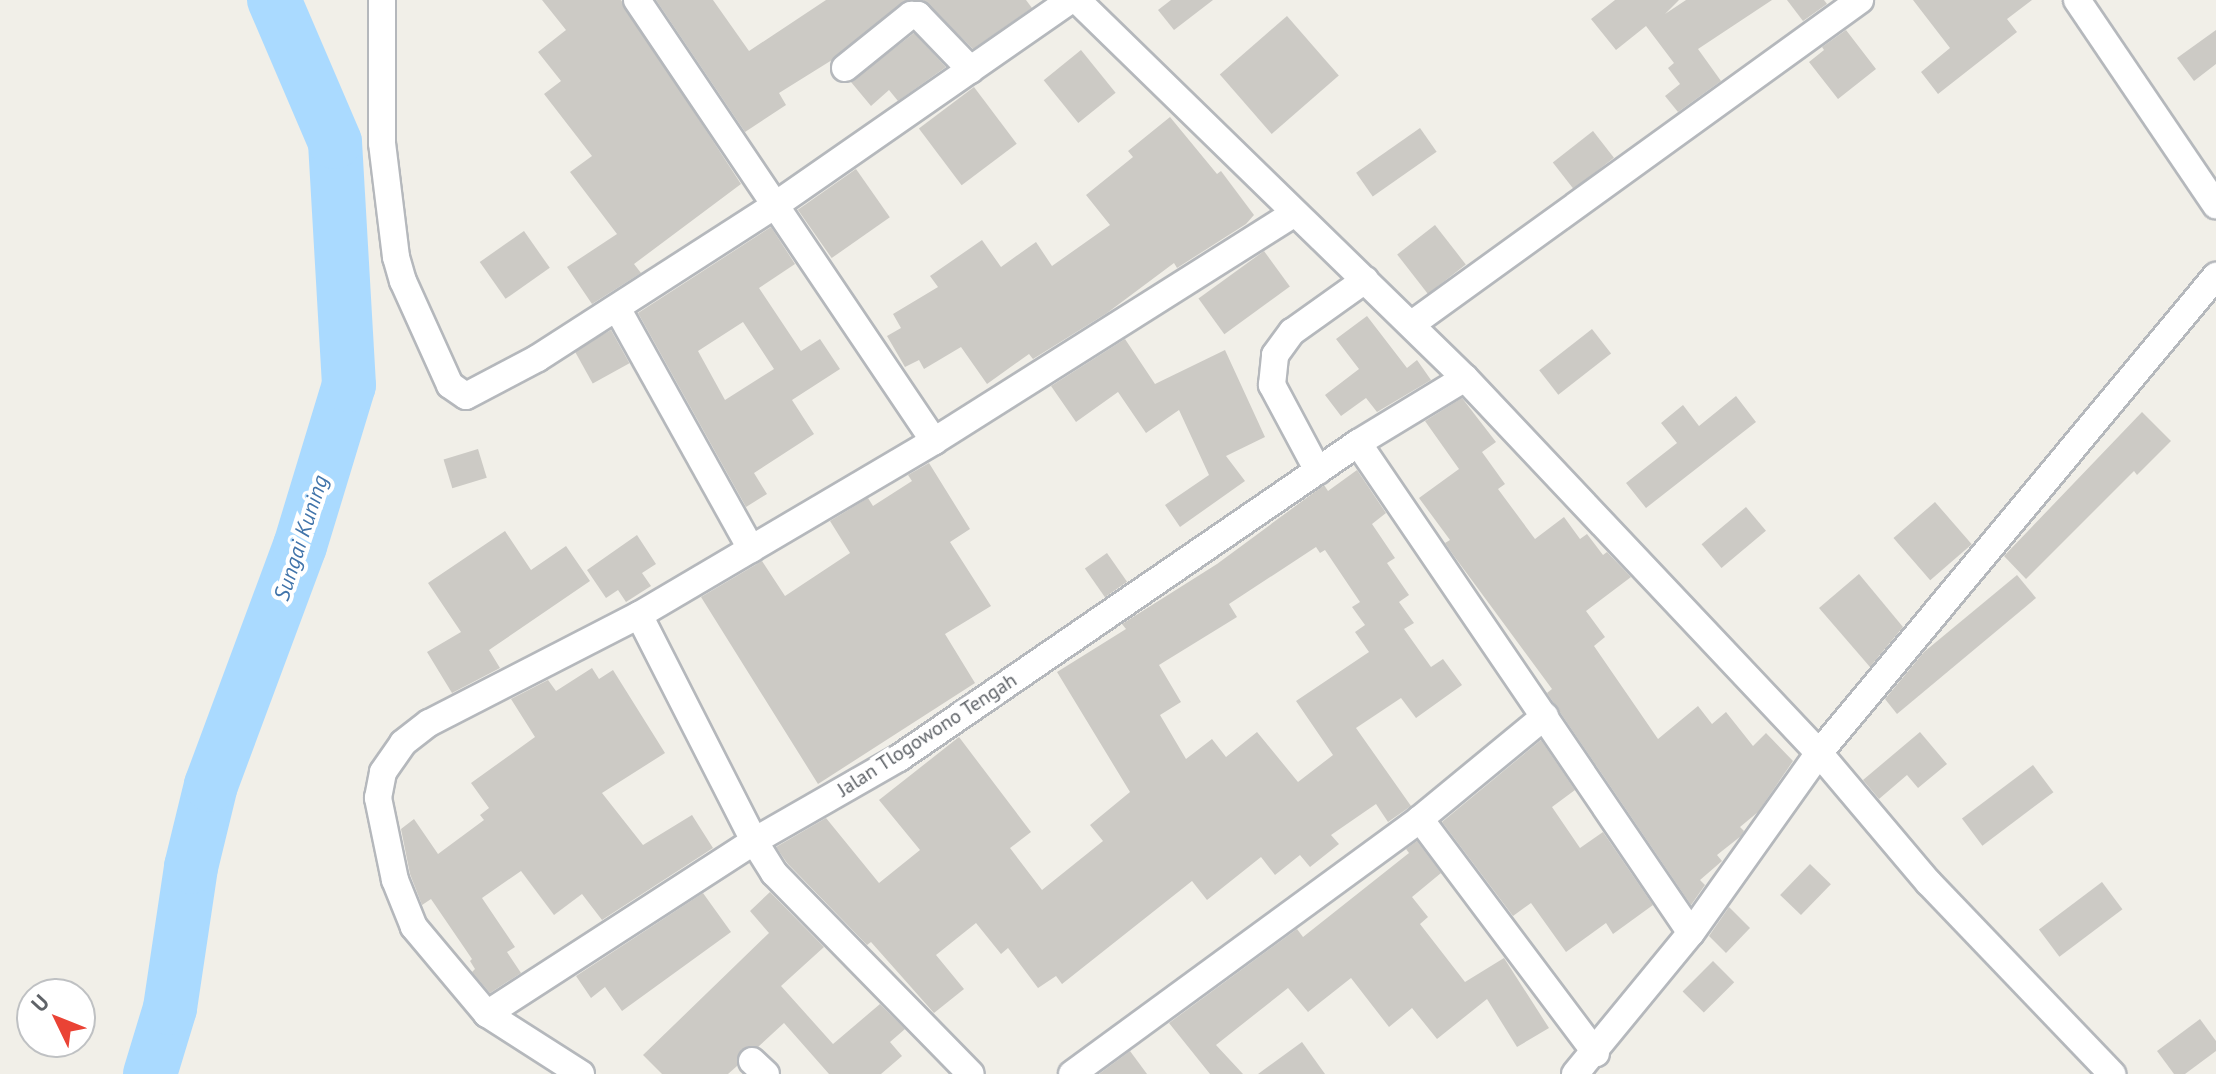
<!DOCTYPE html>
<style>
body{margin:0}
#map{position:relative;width:2216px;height:1074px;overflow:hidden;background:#f1efe8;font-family:"PT Sans",sans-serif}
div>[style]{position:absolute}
.river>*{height:54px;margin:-27px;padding:0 27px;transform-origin:27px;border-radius:27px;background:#aadaff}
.building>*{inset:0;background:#cccac5;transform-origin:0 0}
.roads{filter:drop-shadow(2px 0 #b5b8bc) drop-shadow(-2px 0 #b5b8bc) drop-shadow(0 2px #b5b8bc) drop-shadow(0 -2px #b5b8bc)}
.minor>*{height:26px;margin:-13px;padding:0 13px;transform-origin:13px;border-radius:13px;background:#fff}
span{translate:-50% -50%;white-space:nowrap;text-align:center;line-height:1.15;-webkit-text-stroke:8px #fff;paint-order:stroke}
.street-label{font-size:20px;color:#5f6368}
.water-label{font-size:22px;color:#4174aa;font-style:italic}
.north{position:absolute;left:16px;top:978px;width:80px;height:80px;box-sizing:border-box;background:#fff;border:2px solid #bfc1c3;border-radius:50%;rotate:313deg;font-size:22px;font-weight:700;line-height:32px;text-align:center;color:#5f6368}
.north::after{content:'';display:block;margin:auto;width:28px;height:36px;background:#ea4335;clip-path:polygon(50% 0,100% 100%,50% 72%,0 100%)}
</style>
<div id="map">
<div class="river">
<div style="left:150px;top:1074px;width:69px;rotate:-73.1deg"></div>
<div style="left:170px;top:1008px;width:143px;rotate:-81.5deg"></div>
<div style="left:191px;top:867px;width:84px;rotate:-76.3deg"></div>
<div style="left:211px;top:785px;width:255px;rotate:-69.6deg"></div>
<div style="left:300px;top:546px;width:168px;rotate:-73.1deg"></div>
<div style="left:349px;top:385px;width:243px;rotate:-93.3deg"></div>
<div style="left:335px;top:142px;width:155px;rotate:-113.2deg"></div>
</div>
<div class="building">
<div style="clip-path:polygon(542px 0,621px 0,741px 184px,634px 264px,641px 273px,592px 304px,567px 267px,617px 234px,570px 172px,592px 156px,544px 94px,561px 81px,538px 52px,566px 30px)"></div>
<div style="clip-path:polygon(656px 0,713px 0,749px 51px,826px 0,908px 0,832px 60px,779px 93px,786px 105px,745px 132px)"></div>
<div style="clip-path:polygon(923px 0,1026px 0,1032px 8px,973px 49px)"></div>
<div style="clip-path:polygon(1171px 0,1213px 0,1174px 30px,1158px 10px)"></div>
<div style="clip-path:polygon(1615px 0,1679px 0,1665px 14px,1686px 0,1772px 0,1698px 49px,1721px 81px,1678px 112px,1665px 96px,1680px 84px,1668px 68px,1674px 63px,1646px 26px,1616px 50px,1591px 19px)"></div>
<div style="clip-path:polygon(1787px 0,1824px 0,1827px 4px,1803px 21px)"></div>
<div style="clip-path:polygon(1913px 0,2032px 0,2007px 19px,2017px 32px,1938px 94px,1921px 72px,1950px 48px)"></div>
<div style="left:1287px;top:16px;width:79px;height:89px;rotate:49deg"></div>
<div style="clip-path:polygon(1846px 30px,1876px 69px,1838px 99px,1809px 62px,1824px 50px,1822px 47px)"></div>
<div style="clip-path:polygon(2216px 30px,2216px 64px,2194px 81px,2177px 58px)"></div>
<div style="clip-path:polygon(914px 33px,946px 67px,898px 101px,889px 90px,871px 106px,851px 82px)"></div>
<div style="left:1081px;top:50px;width:55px;height:48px;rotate:51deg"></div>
<div style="left:974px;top:87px;width:71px;height:69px;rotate:53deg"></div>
<div style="clip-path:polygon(1170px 117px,1217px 174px,1221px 171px,1254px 215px,1246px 224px,1177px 268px,1174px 263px,1107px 313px,1033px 359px,1029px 354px,987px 384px,961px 347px,924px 369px,919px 360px,905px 367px,887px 336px,901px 328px,893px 314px,938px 287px,930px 276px,982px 240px,1001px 267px,1036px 242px,1052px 266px,1110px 225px,1086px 195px,1133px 157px,1128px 151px)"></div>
<div style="left:1420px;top:128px;width:29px;height:78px;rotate:55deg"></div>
<div style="left:1593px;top:131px;width:34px;height:51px;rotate:52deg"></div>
<div style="left:856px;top:169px;width:59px;height:71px;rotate:55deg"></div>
<div style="left:1435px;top:225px;width:50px;height:48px;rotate:52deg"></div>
<div style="clip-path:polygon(evenodd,771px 227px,795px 264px,759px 288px,801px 351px,820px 339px,840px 369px,792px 400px,814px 434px,754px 473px,767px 494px,746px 507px,638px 313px,771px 227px,743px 322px,774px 369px,725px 400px,698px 351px,743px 322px)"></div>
<div style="left:524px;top:231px;width:45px;height:54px;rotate:55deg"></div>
<div style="left:1264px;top:251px;width:44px;height:81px;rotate:54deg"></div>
<div style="clip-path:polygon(1367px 316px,1407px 368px,1417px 360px,1431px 380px,1377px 412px,1366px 398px,1341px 416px,1325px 395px,1359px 369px,1336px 339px)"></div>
<div style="left:1592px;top:329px;width:31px;height:67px;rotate:52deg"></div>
<div style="left:611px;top:330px;width:38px;height:42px;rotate:61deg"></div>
<div style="clip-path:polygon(1125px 339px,1155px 384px,1225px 350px,1265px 437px,1226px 456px,1245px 481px,1180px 527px,1165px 505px,1209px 475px,1179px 410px,1146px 433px,1118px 392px,1076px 422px,1051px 386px)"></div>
<div style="clip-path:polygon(1736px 396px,1756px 422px,1646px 508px,1626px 483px,1677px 443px,1661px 423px,1683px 405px,1699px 426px)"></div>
<div style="clip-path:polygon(1462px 398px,1496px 442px,1482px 452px,1505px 484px,1498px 489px,1535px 539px,1564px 517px,1580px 539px,1587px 534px,1603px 555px,1607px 552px,1631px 577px,1586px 611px,1605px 637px,1594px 646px,1658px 739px,1698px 706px,1712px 724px,1726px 712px,1753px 746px,1766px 733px,1793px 761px,1758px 812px,1740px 827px,1744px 831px,1741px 836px,1717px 855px,1722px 861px,1700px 880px,1705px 885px,1691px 905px,1547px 693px,1552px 689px,1454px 556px,1445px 543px,1450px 540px,1419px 498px,1459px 469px,1425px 421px)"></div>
<div style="clip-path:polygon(2142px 412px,2171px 441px,2137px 475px,2134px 471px,2026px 579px,2004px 556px)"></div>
<div style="left:478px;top:449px;width:30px;height:36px;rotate:73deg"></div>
<div style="clip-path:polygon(929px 463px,970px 529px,950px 542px,991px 606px,945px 634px,975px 683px,818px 784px,701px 597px,762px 561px,785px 596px,850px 553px,830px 521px,868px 498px,873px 506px,912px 481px,908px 475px)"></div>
<div style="clip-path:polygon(evenodd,1357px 470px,1386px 513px,1372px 524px,1395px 558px,1387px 563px,1409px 595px,1399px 602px,1414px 623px,1404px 629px,1431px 667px,1443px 659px,1462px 685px,1416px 718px,1401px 698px,1356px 728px,1411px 806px,1388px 822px,1376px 804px,1331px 835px,1339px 844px,1310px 867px,1300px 855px,1275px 875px,1261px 857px,1207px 900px,1192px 881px,1062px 984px,1056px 976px,1038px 988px,1008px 948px,1001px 954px,976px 923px,936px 955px,964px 989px,934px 1013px,871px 942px,867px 945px,787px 863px,776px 847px,826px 818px,879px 883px,920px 850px,879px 800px,959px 737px,1031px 832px,1010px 848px,1042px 890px,1103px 841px,1090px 825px,1130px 792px,1057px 672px,1126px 629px,1122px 624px,1217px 564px,1324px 485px,1328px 491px,1357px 470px,1316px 547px,1320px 553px,1325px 550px,1360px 602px,1352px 607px,1365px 625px,1355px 632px,1369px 652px,1296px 701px,1333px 755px,1298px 782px,1257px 732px,1226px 757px,1212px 739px,1186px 759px,1160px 715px,1181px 702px,1159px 665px,1237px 617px,1229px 604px,1316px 547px)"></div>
<div style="left:1935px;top:502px;width:56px;height:55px;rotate:49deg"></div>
<div style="left:1746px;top:507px;width:31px;height:58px;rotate:50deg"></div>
<div style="clip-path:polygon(505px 531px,531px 570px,566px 546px,590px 581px,489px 650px,500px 668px,452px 693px,427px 652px,461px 632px,428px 583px)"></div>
<div style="clip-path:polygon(637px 535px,656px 564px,642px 573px,651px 586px,626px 602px,618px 590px,606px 598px,587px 570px)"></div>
<div style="left:1107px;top:553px;width:35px;height:27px;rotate:55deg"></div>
<div style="clip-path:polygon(1859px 574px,1903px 627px,1870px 667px,1819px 608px)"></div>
<div style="clip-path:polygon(2017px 575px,2036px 598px,1897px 714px,1885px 699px,1924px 652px)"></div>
<div style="clip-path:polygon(592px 668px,599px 679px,613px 670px,665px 753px,602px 793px,643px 845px,692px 815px,713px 848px,602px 920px,582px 894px,554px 915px,521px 871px,482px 898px,515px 947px,507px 952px,521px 973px,490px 993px,472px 972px,475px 969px,470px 961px,472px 959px,431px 899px,422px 905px,410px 874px,401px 829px,414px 819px,438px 854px,484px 820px,480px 815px,489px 808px,471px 783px,535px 737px,511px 699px,548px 680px,556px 691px)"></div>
<div style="clip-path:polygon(1920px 732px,1947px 764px,1918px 788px,1907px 775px,1879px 799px,1863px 780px)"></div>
<div style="clip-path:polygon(1541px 740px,1575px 790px,1552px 807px,1580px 848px,1603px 832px,1653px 905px,1613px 934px,1606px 923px,1566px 952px,1531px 903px,1513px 916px,1442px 822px)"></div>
<div style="left:2033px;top:765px;width:34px;height:89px;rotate:53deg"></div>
<div style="clip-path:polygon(1417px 841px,1441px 873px,1412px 897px,1428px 917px,1420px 924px,1465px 982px,1504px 958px,1549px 1028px,1517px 1047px,1487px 999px,1437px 1039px,1412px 1008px,1389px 1027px,1351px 978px,1308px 1012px,1288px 988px,1216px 1045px,1243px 1074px,1210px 1074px,1169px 1023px,1297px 929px,1303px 937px,1409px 853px,1406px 849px)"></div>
<div style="left:1810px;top:864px;width:29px;height:43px;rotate:44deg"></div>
<div style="left:2102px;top:882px;width:34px;height:79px;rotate:53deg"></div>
<div style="clip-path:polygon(770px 892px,824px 947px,781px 986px,833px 1044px,880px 1004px,905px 1029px,890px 1042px,902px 1056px,881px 1074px,829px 1074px,784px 1023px,758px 1047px,748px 1046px,741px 1050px,737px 1066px,728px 1074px,662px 1074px,643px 1055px,769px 933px,750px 911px)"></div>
<div style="clip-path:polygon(703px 893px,731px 932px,622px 1011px,605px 987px,591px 998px,576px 976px)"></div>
<div style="clip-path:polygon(1729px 907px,1750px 928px,1726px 953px,1709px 936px)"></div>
<div style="left:1713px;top:961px;width:30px;height:43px;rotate:45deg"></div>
<div style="clip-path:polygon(2200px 1019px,2216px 1041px,2216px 1051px,2185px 1074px,2174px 1074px,2157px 1051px)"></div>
<div style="clip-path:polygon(1302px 1042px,1325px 1074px,1258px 1074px)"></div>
<div style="clip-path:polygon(1130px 1051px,1147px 1074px,1099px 1074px)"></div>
</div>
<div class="roads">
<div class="minor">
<div style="left:382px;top:0;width:143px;rotate:90deg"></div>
<div style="left:382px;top:143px;width:115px;rotate:83deg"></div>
<div style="left:396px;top:257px;width:25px;rotate:74deg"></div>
<div style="left:403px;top:281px;width:114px;rotate:65.7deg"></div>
<div style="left:450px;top:385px;width:19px;rotate:35deg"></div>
<div style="left:466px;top:396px;width:81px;rotate:-27.8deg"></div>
<div style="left:538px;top:358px;width:284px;rotate:-32.8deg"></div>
<div style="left:777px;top:204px;width:358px;rotate:-34.8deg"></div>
<div style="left:637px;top:0;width:532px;rotate:56.04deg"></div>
<div style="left:1077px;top:0;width:542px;rotate:44.25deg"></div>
<div style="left:1465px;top:378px;width:516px;rotate:46.65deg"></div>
<div style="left:1819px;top:753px;width:170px;rotate:49.8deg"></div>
<div style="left:1929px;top:883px;width:265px;rotate:46.2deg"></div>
<div style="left:2077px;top:0;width:248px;rotate:55.9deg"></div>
<div style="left:845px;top:68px;width:85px;rotate:-38.8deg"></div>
<div style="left:911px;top:15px;width:7px"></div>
<div style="left:918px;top:15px;width:76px;rotate:46.1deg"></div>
<div style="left:617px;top:308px;width:276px;rotate:60.9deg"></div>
<div style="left:1412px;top:324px;width:553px;rotate:-35.87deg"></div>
<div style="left:1358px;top:443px;width:592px;rotate:55.8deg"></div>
<div style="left:1318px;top:471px;width:98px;rotate:-118.1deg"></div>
<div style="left:1272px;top:385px;width:30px;rotate:-84deg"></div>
<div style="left:1275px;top:355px;width:29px;rotate:-54deg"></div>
<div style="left:1292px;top:332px;width:90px;rotate:-35.5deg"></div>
<div style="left:639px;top:615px;width:254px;rotate:63deg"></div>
<div style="left:754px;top:841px;width:38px;rotate:58deg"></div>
<div style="left:774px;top:873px;width:281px;rotate:45.6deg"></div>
<div style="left:1420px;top:819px;width:293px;rotate:53.1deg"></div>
<div style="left:487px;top:1014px;width:318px;rotate:-32.9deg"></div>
<div style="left:754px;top:841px;width:167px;rotate:-29.8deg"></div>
<div style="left:899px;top:758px;width:557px;rotate:-34.46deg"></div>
<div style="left:1358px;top:443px;width:125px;rotate:-31.3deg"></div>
<div style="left:752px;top:1061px;width:19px;rotate:43deg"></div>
<div style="left:581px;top:1074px;width:112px;rotate:-147.4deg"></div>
<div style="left:487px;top:1014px;width:114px;rotate:-130deg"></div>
<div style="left:414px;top:927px;width:51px;rotate:-112deg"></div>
<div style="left:395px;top:880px;width:84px;rotate:-101.7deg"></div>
<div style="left:378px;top:798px;width:26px;rotate:-79deg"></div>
<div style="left:383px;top:772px;width:35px;rotate:-55deg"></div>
<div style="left:403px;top:743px;width:33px;rotate:-38deg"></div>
<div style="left:429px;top:723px;width:236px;rotate:-27.2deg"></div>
<div style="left:639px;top:615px;width:342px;rotate:-30.5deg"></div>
<div style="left:934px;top:441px;width:426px;rotate:-32.3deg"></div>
<div style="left:1072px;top:1074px;width:431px;rotate:-36.2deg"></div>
<div style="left:1420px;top:819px;width:162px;rotate:-39.5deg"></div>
<div style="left:1575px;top:1074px;width:183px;rotate:-50.6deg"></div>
<div style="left:1691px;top:933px;width:221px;rotate:-54.6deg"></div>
<div style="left:1819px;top:753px;width:621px;rotate:-50.23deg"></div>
</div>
</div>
<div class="street-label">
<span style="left:927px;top:735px;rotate:-33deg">Jalan Tlogowono Tengah</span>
</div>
<div class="water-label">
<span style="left:301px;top:538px;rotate:-72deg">Sungai Kuning</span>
</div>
<div class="north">U</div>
</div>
